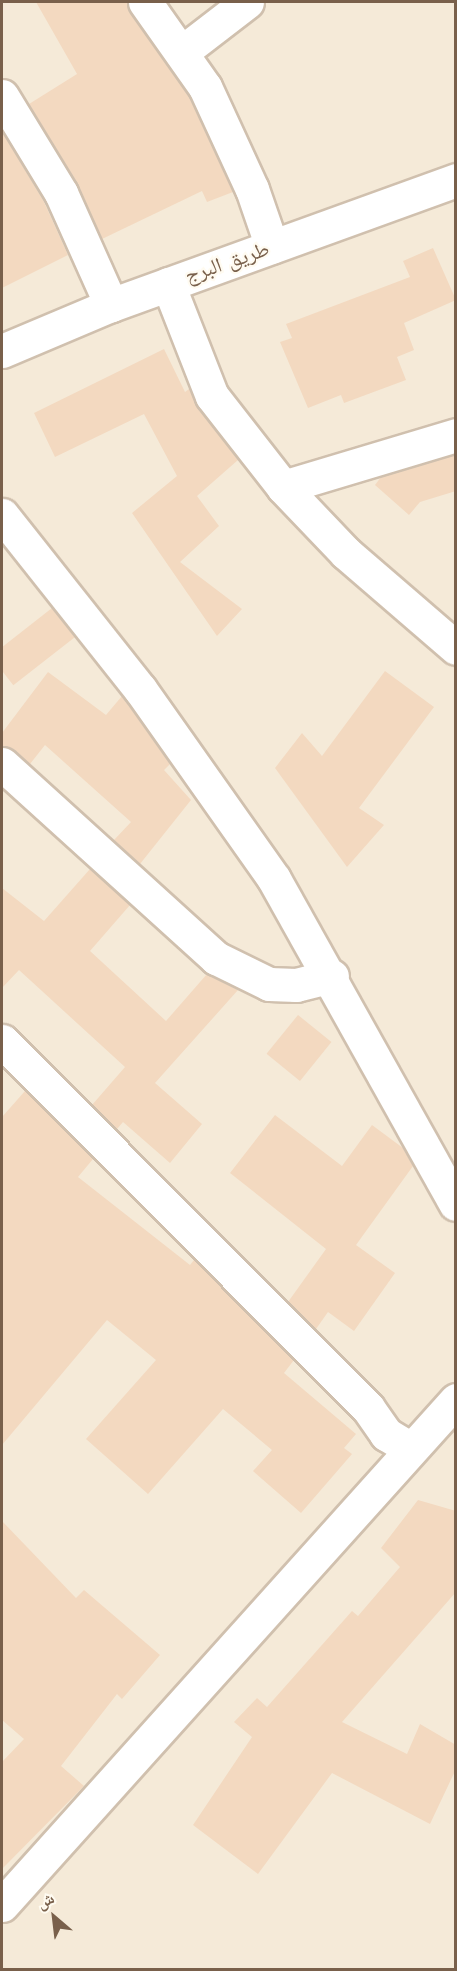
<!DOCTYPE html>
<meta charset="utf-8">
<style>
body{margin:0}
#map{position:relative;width:457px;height:1971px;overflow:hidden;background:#fdf7ea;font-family:"Work Sans","Noto Naskh Arabic",sans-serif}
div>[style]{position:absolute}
.residential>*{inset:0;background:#f5ead8;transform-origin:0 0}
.building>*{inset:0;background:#f3d9c0;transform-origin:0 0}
.roads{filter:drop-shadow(2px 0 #d0c0ae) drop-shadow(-2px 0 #d0c0ae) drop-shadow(0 2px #d0c0ae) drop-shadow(0 -2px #d0c0ae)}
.minor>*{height:33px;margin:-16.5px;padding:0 16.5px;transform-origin:16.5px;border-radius:16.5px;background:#fff}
span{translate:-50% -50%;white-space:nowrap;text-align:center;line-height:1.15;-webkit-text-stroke:4.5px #fffbf1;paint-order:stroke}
.street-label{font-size:21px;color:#79604b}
.frame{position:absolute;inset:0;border:3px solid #79604b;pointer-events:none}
.north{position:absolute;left:24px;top:1887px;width:60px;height:60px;-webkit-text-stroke:4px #fffbf1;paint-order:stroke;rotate:332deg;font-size:16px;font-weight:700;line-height:24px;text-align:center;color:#79604b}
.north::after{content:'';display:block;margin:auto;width:21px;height:27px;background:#79604b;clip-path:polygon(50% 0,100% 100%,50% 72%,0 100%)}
</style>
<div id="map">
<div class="residential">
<div style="left:2px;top:2px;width:453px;height:1967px"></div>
</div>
<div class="building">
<div style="clip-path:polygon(36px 2px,127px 2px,189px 96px,233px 192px,207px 202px,202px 191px,102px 239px,77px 183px,29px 104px,77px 74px)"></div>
<div style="clip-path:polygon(2px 131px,44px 202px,68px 255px,2px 288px)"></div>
<div style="clip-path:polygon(433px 248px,456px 300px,404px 323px,414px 350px,397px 357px,406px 380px,344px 403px,341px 395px,308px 408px,280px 342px,292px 338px,286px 324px,410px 277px,403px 261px)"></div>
<div style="clip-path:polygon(164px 349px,185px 392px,189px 389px,238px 460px,197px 496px,219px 526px,180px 562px,242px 609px,217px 636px,132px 513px,177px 476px,144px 414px,55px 457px,34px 413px)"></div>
<div style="clip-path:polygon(456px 455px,456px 491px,420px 502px,409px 515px,375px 485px,381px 477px)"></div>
<div style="left:52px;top:608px;width:37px;height:78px;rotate:52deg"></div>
<div style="clip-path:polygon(385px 671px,434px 707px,359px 808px,384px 825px,347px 867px,275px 768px,302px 733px,322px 756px)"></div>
<div style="clip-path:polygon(48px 672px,106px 715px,122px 696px,170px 764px,164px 770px,191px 800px,140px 864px,114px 840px,131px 822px,45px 745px,30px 764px,2px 746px,2px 733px)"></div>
<div style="clip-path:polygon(90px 869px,130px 905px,90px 951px,166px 1021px,207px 974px,238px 990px,155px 1083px,202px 1124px,170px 1163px,123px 1122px,117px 1129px,92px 1105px,125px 1067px,19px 970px,2px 988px,2px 888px,44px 921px)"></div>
<div style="left:298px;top:1015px;width:43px;height:50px;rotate:39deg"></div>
<div style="clip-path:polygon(25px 1091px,93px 1159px,78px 1177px,190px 1265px,194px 1260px,294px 1360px,284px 1373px,356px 1434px,344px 1448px,352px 1454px,301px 1513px,253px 1471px,272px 1450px,223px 1409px,148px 1494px,86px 1439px,156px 1360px,107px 1320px,2px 1445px,2px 1117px)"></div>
<div style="clip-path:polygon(275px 1115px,342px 1166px,372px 1125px,403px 1148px,413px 1166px,356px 1245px,395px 1273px,354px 1331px,328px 1312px,316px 1329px,288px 1302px,326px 1249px,230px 1173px)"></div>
<div style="clip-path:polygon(418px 1500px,456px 1511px,456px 1592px,342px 1722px,407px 1754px,420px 1724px,456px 1745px,456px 1769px,430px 1824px,332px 1773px,258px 1874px,193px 1825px,252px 1737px,234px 1722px,257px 1698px,267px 1707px,352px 1611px,358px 1616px,400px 1567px,381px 1548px)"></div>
<div style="clip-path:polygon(2px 1521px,76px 1598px,84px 1590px,160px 1655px,122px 1699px,117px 1694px,61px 1766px,84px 1786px,2px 1869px,2px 1762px,24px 1739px,2px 1720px)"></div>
</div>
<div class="roads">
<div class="minor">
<div style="left:145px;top:2px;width:104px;rotate:54.8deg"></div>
<div style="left:205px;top:87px;width:112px;rotate:65.3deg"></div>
<div style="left:252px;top:189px;width:61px;rotate:71deg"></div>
<div style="left:182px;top:52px;width:82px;rotate:-37.6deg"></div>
<div style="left:2px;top:96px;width:114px;rotate:58.7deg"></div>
<div style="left:61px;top:193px;width:123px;rotate:65.9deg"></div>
<div style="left:168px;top:284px;width:120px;rotate:68.6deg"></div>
<div style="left:212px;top:396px;width:115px;rotate:52deg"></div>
<div style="left:283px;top:487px;width:91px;rotate:46.3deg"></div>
<div style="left:346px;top:553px;width:145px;rotate:40.8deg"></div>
<div style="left:2px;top:351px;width:118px;rotate:-22.9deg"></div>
<div style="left:111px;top:305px;width:367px;rotate:-19.9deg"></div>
<div style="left:283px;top:487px;width:181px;rotate:-16.7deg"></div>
<div style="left:2px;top:515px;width:222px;rotate:51.6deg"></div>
<div style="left:140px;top:689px;width:232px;rotate:54.8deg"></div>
<div style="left:274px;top:879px;width:372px;rotate:60.8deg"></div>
<div style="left:2px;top:764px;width:289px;rotate:42.2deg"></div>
<div style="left:216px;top:958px;width:59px;rotate:26.1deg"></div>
<div style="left:269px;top:984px;width:27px;rotate:2deg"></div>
<div style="left:296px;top:985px;width:37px;rotate:-14deg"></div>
<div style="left:2px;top:1041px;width:518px;rotate:45.08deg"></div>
<div style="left:368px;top:1408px;width:32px;rotate:55deg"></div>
<div style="left:386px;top:1434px;width:27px;rotate:31deg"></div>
<div style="left:2px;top:1905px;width:679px;rotate:-48.04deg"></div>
</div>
</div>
<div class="street-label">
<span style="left:227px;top:262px;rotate:-19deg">طريق البرج</span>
</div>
<div class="frame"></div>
<div class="north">ش</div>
</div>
